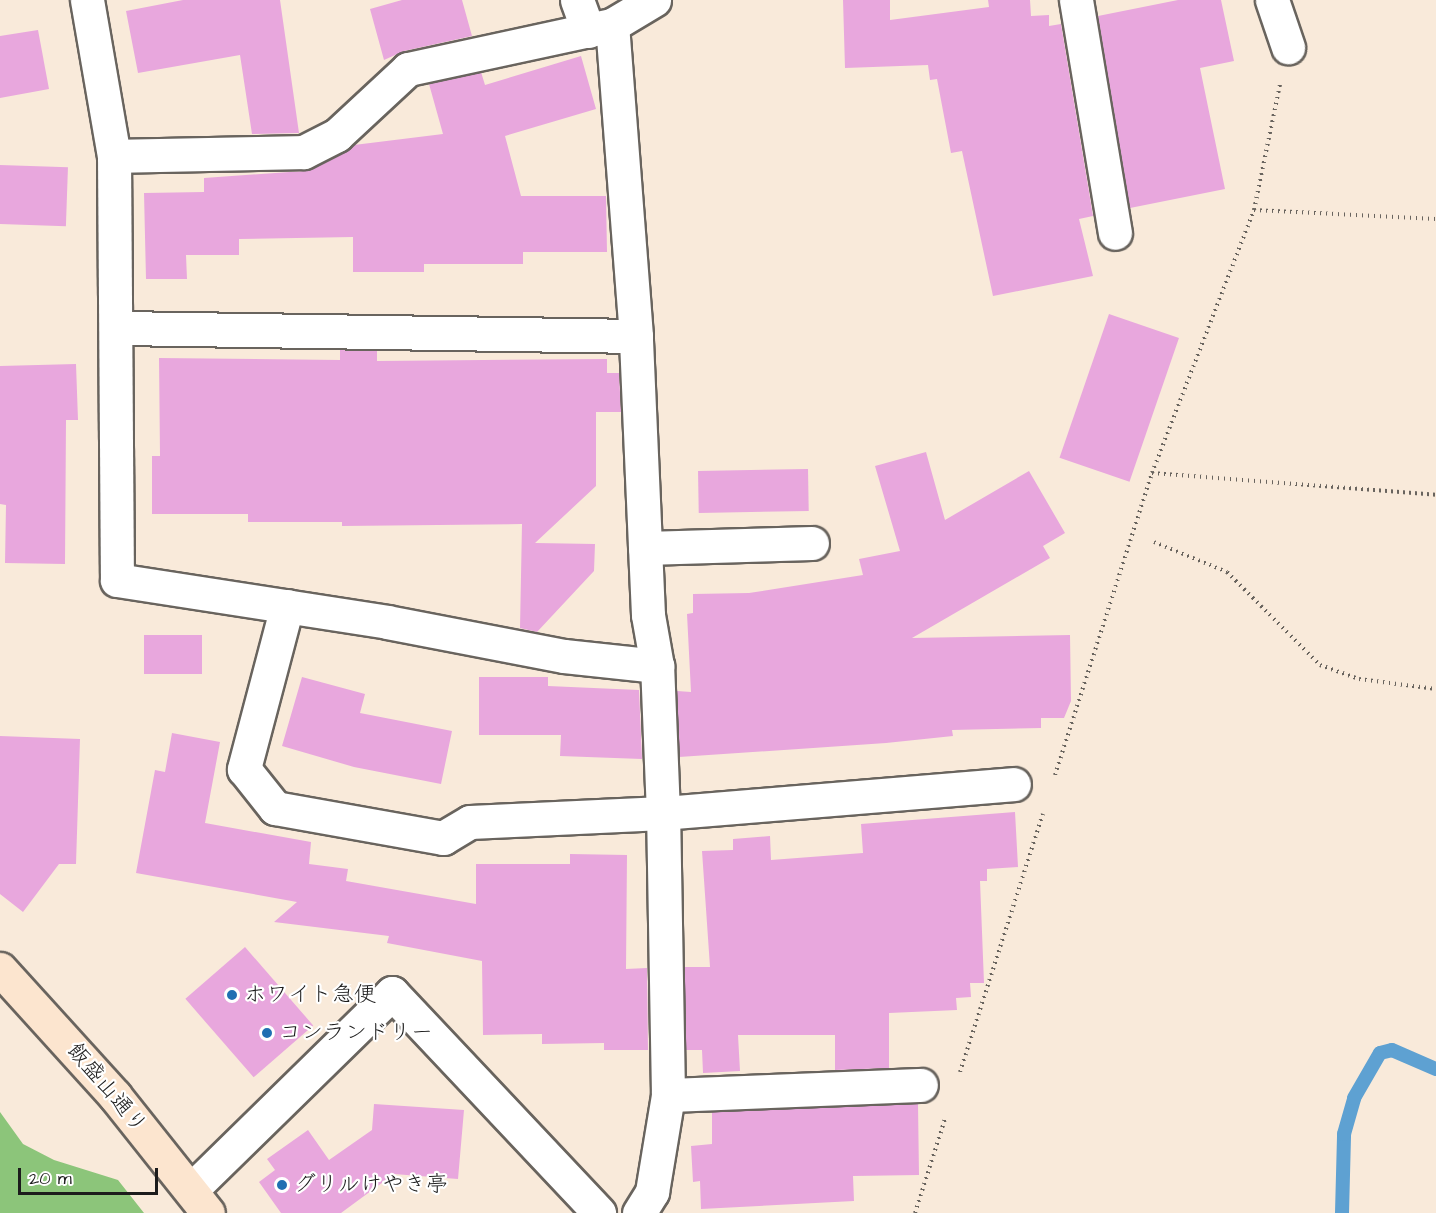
<!DOCTYPE html>
<meta charset="utf-8">
<style>
body{margin:0}
#map{position:relative;width:1436px;height:1213px;overflow:hidden;background:#f9eada;font-family:"Architects Daughter","Klee One",sans-serif}
div>[style]{position:absolute}
.green>*{inset:0;background:#8cc57a}
.stream>*{height:14px;margin:-7px;padding:0 7px;transform-origin:7px;border-radius:7px;background:#5ea1d2}
.building>*{inset:0;background:#e8a7dd;transform-origin:0 0}
.path>*{height:4px;margin-top:-2px;transform-origin:0;background:repeating-linear-gradient(90deg,#69645e 0 1.5px,transparent 0 6px)}
.roads{filter:drop-shadow(2px 0 #69645e) drop-shadow(-2px 0 #69645e) drop-shadow(0 2px #69645e) drop-shadow(0 -2px #69645e)}
.street>*{height:33px;margin:-16.5px;padding:0 16.5px;transform-origin:16.5px;border-radius:16.5px;background:#fff}
.secondary>*{height:33px;margin:-16.5px;padding:0 16.5px;transform-origin:16.5px;border-radius:16.5px;background:#fce5cf}
.dots>*{width:16px;height:16px;translate:-50% -50%;box-sizing:border-box;border:3px solid #fff;border-radius:50%}
span{translate:-50% -50%;white-space:nowrap;text-align:center;line-height:1.15;-webkit-text-stroke:4.5px #fff;paint-order:stroke}
.poi-label{font-size:22px;color:#1c1c1c}
.left{translate:0 -50%;text-align:left}
.street-label{font-size:22px;color:#1c1c1c}
.scale{position:absolute;left:18px;top:1168px;width:140px;height:27px;box-sizing:border-box;border:3px solid #1c1c1c;border-top:0;padding-left:8px;font-size:18px;line-height:21px;white-space:nowrap;color:#1c1c1c;-webkit-text-stroke:4px #fff;paint-order:stroke}
</style>
<div id="map">
<div class="green">
<div style="clip-path:polygon(0 1112px,23px 1144px,54px 1160px,118px 1180px,144px 1213px,0 1213px)"></div>
</div>
<div class="stream">
<div style="left:1342px;top:1213px;width:79px;rotate:-88.5deg"></div>
<div style="left:1344px;top:1134px;width:37px;rotate:-74deg"></div>
<div style="left:1354px;top:1098px;width:52px;rotate:-60deg"></div>
<div style="left:1380px;top:1053px;width:12px;rotate:-14deg"></div>
<div style="left:1392px;top:1050px;width:48px;rotate:23.4deg"></div>
</div>
<div class="building">
<div style="clip-path:polygon(183px 0,280px 0,299px 133px,252px 134px,240px 55px,138px 73px,126px 11px)"></div>
<div style="clip-path:polygon(402px 0,462px 0,472px 36px,404px 51px,384px 60px,370px 9px)"></div>
<div style="clip-path:polygon(843px 0,890px 0,890px 20px,989px 7px,988px 0,1030px 0,1031px 16px,1049px 15px,1049px 26px,1061px 24px,1093px 216px,1079px 219px,1093px 276px,993px 296px,962px 151px,951px 153px,937px 79px,930px 80px,928px 65px,845px 68px)"></div>
<div style="clip-path:polygon(1178px 0,1221px 0,1234px 61px,1200px 68px,1225px 189px,1130px 208px,1098px 16px)"></div>
<div style="clip-path:polygon(38px 30px,49px 89px,0 98px,0 36px)"></div>
<div style="clip-path:polygon(581px 56px,596px 109px,505px 136px,521px 196px,606px 196px,607px 252px,523px 252px,523px 264px,424px 264px,424px 272px,353px 272px,353px 237px,239px 239px,239px 255px,186px 255px,187px 279px,146px 279px,144px 193px,204px 192px,204px 178px,304px 171px,354px 145px,443px 134px,429px 84px,481px 72px,485px 85px)"></div>
<div style="left:0;top:165px;width:68px;height:59px;rotate:2deg"></div>
<div style="left:1109px;top:314px;width:74px;height:152px;rotate:19deg"></div>
<div style="clip-path:polygon(340px 350px,377px 351px,377px 361px,607px 359px,607px 373px,619px 373px,621px 412px,596px 412px,596px 486px,535px 543px,595px 544px,594px 571px,537px 632px,520px 628px,522px 524px,342px 526px,342px 522px,248px 522px,248px 514px,152px 514px,152px 456px,160px 456px,159px 358px,340px 360px)"></div>
<div style="clip-path:polygon(76px 364px,78px 420px,66px 420px,65px 564px,5px 563px,6px 505px,0 504px,0 366px)"></div>
<div style="clip-path:polygon(926px 452px,945px 520px,1029px 471px,1065px 533px,1043px 546px,1050px 558px,912px 638px,1070px 635px,1071px 701px,1064px 718px,1041px 718px,1041px 728px,952px 730px,953px 736px,886px 743px,679px 757px,677px 691px,691px 692px,687px 614px,693px 613px,693px 594px,749px 593px,863px 575px,859px 559px,900px 551px,875px 466px)"></div>
<div style="left:808px;top:469px;width:42px;height:110px;rotate:89deg"></div>
<div style="left:144px;top:635px;width:58px;height:39px"></div>
<div style="clip-path:polygon(302px 677px,365px 694px,360px 713px,452px 731px,441px 784px,354px 767px,282px 746px)"></div>
<div style="clip-path:polygon(479px 677px,548px 677px,548px 686px,639px 690px,642px 759px,560px 756px,561px 735px,479px 735px)"></div>
<div style="clip-path:polygon(172px 733px,220px 742px,205px 823px,311px 842px,309px 864px,348px 869px,346px 881px,476px 904px,476px 864px,570px 864px,570px 854px,627px 855px,626px 969px,647px 968px,648px 1050px,604px 1050px,604px 1043px,542px 1044px,542px 1034px,483px 1035px,482px 961px,387px 943px,389px 936px,274px 922px,297px 902px,136px 873px,155px 770px,165px 772px)"></div>
<div style="clip-path:polygon(0 736px,80px 739px,76px 864px,59px 864px,23px 912px,0 894px)"></div>
<div style="clip-path:polygon(1015px 812px,1018px 867px,987px 869px,987px 881px,980px 881px,984px 983px,970px 983px,971px 997px,956px 998px,957px 1010px,889px 1013px,889px 1068px,835px 1070px,835px 1035px,738px 1035px,740px 1071px,703px 1073px,702px 1050px,686px 1050px,684px 967px,710px 967px,702px 851px,733px 850px,733px 839px,770px 836px,771px 860px,863px 853px,861px 824px)"></div>
<div style="left:245px;top:947px;width:104px;height:79px;rotate:49deg"></div>
<div style="clip-path:polygon(374px 1104px,464px 1110px,458px 1179px,394px 1174px,341px 1213px,281px 1213px,259px 1182px,275px 1170px,267px 1159px,308px 1130px,329px 1160px,372px 1130px)"></div>
<div style="clip-path:polygon(918px 1104px,919px 1175px,853px 1176px,854px 1201px,701px 1209px,700px 1181px,693px 1182px,691px 1146px,712px 1144px,712px 1112px)"></div>
</div>
<div class="path">
<div style="left:1254px;top:210px;width:182px;rotate:2.8deg"></div>
<div style="left:1152px;top:473px;width:285px;rotate:4.4deg"></div>
<div style="left:1154px;top:542px;width:79px;rotate:22.3deg"></div>
<div style="left:1227px;top:572px;width:132px;rotate:45deg"></div>
<div style="left:1320px;top:665px;width:41px;rotate:19.7deg"></div>
<div style="left:1359px;top:679px;width:78px;rotate:7.4deg"></div>
<div style="left:1055px;top:775px;width:317px;rotate:-72.2deg"></div>
<div style="left:1152px;top:473px;width:282px;rotate:-68.8deg"></div>
<div style="left:1254px;top:210px;width:129px;rotate:-78.3deg"></div>
<div style="left:960px;top:1072px;width:271px;rotate:-72.2deg"></div>
<div style="left:915px;top:1213px;width:99px;rotate:-72.3deg"></div>
</div>
<div class="roads">
<div class="street">
<div style="left:87px;top:0;width:158px;rotate:80.2deg"></div>
<div style="left:577px;top:0;width:33px;rotate:70deg"></div>
<div style="left:1076px;top:0;width:236px;rotate:80.5deg"></div>
<div style="left:1272px;top:0;width:50px;rotate:71.2deg"></div>
<div style="left:612px;top:25px;width:209px;rotate:167.8deg"></div>
<div style="left:408px;top:69px;width:97px;rotate:137.1deg"></div>
<div style="left:337px;top:135px;width:38px;rotate:153deg"></div>
<div style="left:303px;top:152px;width:189px;rotate:178.8deg"></div>
<div style="left:114px;top:156px;width:424px;rotate:89.6deg"></div>
<div style="left:117px;top:580px;width:273px;rotate:8.8deg"></div>
<div style="left:387px;top:622px;width:180px;rotate:10.9deg"></div>
<div style="left:564px;top:656px;width:94px;rotate:6.1deg"></div>
<div style="left:118px;top:328px;width:518px;rotate:0.88deg"></div>
<div style="left:645px;top:548px;width:167px;rotate:-1.7deg"></div>
<div style="left:287px;top:606px;width:169px;rotate:104.8deg"></div>
<div style="left:244px;top:769px;width:50px;rotate:51.5deg"></div>
<div style="left:275px;top:808px;width:171px;rotate:10.1deg"></div>
<div style="left:443px;top:838px;width:31px;rotate:-31deg"></div>
<div style="left:470px;top:822px;width:193px;rotate:-2.7deg"></div>
<div style="left:663px;top:813px;width:352px;rotate:-4.7deg"></div>
<div style="left:668px;top:1095px;width:253px;rotate:-2.3deg"></div>
<div style="left:192px;top:1189px;width:280px;rotate:-44.4deg"></div>
<div style="left:392px;top:993px;width:302px;rotate:46.7deg"></div>
<div style="left:639px;top:1213px;width:25px;rotate:-58deg"></div>
<div style="left:652px;top:1192px;width:98px;rotate:-80.6deg"></div>
<div style="left:668px;top:1095px;width:282px;rotate:-91deg"></div>
<div style="left:663px;top:813px;width:147px;rotate:-92.3deg"></div>
<div style="left:657px;top:666px;width:52px;rotate:-100deg"></div>
<div style="left:648px;top:615px;width:279px;rotate:-92.5deg"></div>
<div style="left:636px;top:336px;width:312px;rotate:-94.4deg"></div>
<div style="left:612px;top:25px;width:49px;rotate:-30.8deg"></div>
</div>
<div class="secondary">
<div style="left:0;top:969px;width:171px;rotate:47.8deg"></div>
<div style="left:115px;top:1096px;width:149px;rotate:51.5deg"></div>
</div>
</div>
<div class="dots">
<div style="left:232px;top:995px;background:#1f6fb2"></div>
<div style="left:267px;top:1033px;background:#1f6fb2"></div>
<div style="left:282px;top:1185px;background:#1f6fb2"></div>
</div>
<div class="poi-label">
<span class="left" style="left:244px;top:995px">ホワイト急便</span>
<span class="left" style="left:279px;top:1033px">コンランドリー</span>
<span class="left" style="left:294px;top:1185px">グリルけやき亭</span>
</div>
<div class="street-label">
<span style="left:107px;top:1088px;rotate:50deg">飯盛山通り</span>
</div>
<div class="scale">20 m</div>
</div>
